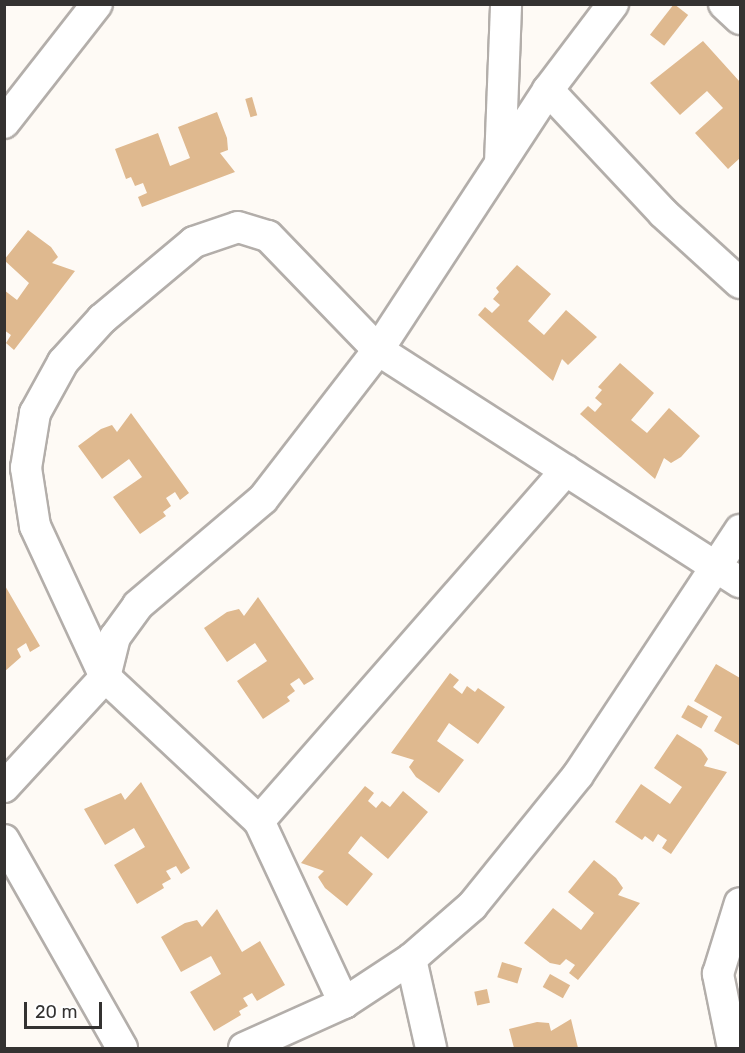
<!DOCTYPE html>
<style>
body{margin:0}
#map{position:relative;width:745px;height:1053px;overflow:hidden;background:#fefaf5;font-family:Rubik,sans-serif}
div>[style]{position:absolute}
.building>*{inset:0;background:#dfb98f;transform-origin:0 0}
.roads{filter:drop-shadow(2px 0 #b3aeaa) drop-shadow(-2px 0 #b3aeaa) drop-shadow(0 2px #b3aeaa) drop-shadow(0 -2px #b3aeaa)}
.minor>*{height:30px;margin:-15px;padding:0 15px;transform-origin:15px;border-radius:15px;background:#fff}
span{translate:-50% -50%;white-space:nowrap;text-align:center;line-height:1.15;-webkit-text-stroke:5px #fff;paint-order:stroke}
.frame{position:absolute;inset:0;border:6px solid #343231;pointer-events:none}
.scale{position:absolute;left:24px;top:1002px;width:78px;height:27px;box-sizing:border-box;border:3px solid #343231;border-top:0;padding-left:8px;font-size:18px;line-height:21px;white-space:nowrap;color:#343231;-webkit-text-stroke:4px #fff;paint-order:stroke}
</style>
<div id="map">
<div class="building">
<div style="left:674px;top:4px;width:18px;height:39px;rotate:38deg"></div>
<div style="clip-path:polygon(703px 41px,740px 82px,740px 158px,728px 169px,695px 133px,723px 108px,707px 91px,680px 115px,650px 83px)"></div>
<div style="left:252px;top:97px;width:19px;height:7px;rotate:74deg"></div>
<div style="clip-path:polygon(217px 112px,227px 138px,228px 150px,220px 153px,235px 172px,142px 207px,138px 197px,147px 193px,143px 183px,135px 186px,131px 177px,126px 179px,115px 149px,158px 133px,170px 166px,190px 158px,178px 127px)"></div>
<div style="clip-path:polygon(28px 230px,51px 247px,58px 257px,52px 263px,75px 271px,14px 350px,6px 343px,11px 335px,4px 330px,4px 290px,17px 300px,29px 283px,4px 260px)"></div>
<div style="clip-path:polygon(517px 265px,551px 294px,528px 321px,544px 335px,566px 310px,597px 337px,568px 365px,562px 359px,553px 381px,478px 315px,485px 307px,492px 313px,500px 305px,493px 299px,499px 292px,496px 288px)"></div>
<div style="clip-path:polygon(620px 363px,654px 393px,631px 420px,647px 433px,669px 408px,700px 436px,681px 457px,671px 463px,664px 458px,655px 479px,580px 414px,588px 406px,595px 412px,602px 404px,595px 398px,602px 390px,598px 387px)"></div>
<div style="clip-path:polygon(131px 413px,189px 493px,180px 500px,175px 492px,166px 498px,171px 506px,163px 512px,166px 516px,140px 534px,113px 497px,142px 477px,129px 459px,102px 479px,78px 446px,101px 429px,112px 425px,117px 432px)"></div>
<div style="clip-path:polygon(4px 584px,40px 646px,30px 652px,26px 643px,17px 649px,21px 657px,4px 672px)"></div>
<div style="clip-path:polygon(258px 597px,314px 679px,304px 685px,299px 678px,290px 684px,295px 691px,287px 697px,290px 701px,263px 719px,237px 681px,267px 661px,255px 643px,227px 662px,204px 628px,227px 612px,239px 609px,244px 616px)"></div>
<div style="clip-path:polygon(716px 664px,740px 678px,740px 746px,714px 731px,722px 717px,694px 701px)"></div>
<div style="clip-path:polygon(450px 673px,459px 680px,453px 687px,462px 694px,467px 686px,475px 692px,478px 688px,505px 707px,478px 744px,449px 723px,437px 741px,464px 760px,439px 793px,416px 777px,409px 767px,414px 760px,391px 753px)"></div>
<div style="left:688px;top:705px;width:23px;height:14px;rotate:29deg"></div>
<div style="clip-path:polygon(677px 734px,701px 749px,708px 759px,704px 766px,727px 772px,671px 854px,662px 848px,667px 840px,658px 834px,653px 842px,645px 836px,642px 840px,615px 822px,641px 784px,670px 804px,682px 787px,654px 768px)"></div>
<div style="clip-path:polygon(141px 782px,190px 868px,181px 874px,176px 866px,166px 871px,171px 879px,162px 884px,164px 888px,137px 904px,114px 865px,145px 847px,134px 828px,105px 845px,84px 809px,121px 793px,125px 800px)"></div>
<div style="clip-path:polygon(365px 786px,374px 793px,368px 801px,376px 808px,382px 801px,390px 807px,403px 791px,428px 812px,388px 859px,361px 836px,348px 853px,373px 874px,347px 906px,325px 888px,318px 877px,324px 871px,301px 863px)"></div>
<div style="clip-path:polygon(594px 860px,616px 878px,623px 888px,618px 895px,640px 903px,578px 980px,569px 973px,575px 965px,566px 959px,560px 965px,550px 963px,524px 943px,553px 908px,581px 930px,594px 913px,568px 892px)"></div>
<div style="clip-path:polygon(217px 909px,242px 952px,260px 941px,285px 985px,257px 1001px,252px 993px,243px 998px,248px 1006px,239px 1011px,241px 1015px,214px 1031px,190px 992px,221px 974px,211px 956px,181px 972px,161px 937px,185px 923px,197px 920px,202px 927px)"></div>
<div style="left:502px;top:962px;width:21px;height:16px;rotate:17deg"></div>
<div style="left:550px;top:974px;width:23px;height:15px;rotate:29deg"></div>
<div style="left:487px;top:989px;width:14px;height:13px;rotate:78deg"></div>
<div style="clip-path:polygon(571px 1019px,578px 1048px,514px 1048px,509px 1029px,537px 1022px,549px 1023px,551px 1031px)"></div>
</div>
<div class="roads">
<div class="minor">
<div style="left:724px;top:4px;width:22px;rotate:43deg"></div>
<div style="left:548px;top:90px;width:168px;rotate:46.9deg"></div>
<div style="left:663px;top:213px;width:104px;rotate:42.3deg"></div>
<div style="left:4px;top:123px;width:151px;rotate:-52deg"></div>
<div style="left:500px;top:163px;width:159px;rotate:-87.8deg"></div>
<div style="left:4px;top:787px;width:149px;rotate:-47.4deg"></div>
<div style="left:105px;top:677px;width:41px;rotate:-76deg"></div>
<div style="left:115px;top:637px;width:39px;rotate:-54deg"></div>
<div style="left:138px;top:605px;width:164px;rotate:-40.3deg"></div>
<div style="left:263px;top:499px;width:188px;rotate:-52.3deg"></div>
<div style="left:378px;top:350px;width:311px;rotate:-56.8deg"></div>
<div style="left:548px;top:90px;width:108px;rotate:-52.9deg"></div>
<div style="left:259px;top:821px;width:466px;rotate:-48.8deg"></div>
<div style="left:4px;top:840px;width:239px;rotate:60.4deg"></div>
<div style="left:411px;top:959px;width:91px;rotate:77.3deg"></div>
<div style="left:344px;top:1003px;width:201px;rotate:-115deg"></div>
<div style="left:259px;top:821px;width:211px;rotate:-136.9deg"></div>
<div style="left:105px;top:677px;width:166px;rotate:-114.9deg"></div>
<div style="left:35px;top:526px;width:59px;rotate:-98.8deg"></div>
<div style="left:26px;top:468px;width:56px;rotate:-80.7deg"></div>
<div style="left:35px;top:413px;width:58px;rotate:-61.2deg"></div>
<div style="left:63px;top:362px;width:58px;rotate:-47.8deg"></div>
<div style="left:102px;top:319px;width:120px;rotate:-39.9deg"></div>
<div style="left:194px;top:242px;width:46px;rotate:-18.8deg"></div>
<div style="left:238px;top:227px;width:31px;rotate:17deg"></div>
<div style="left:268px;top:236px;width:158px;rotate:46deg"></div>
<div style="left:378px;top:350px;width:430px;rotate:32.7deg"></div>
<div style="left:244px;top:1048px;width:110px;rotate:-24.2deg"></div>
<div style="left:344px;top:1003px;width:80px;rotate:-33.3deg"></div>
<div style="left:411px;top:959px;width:81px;rotate:-41deg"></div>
<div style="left:472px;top:906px;width:169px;rotate:-51deg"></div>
<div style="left:578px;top:775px;width:294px;rotate:-56.5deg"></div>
<div style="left:733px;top:1048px;width:76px;rotate:-101.5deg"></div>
<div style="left:718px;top:974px;width:74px;rotate:-72.8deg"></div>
</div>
</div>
<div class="frame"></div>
<div class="scale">20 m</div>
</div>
